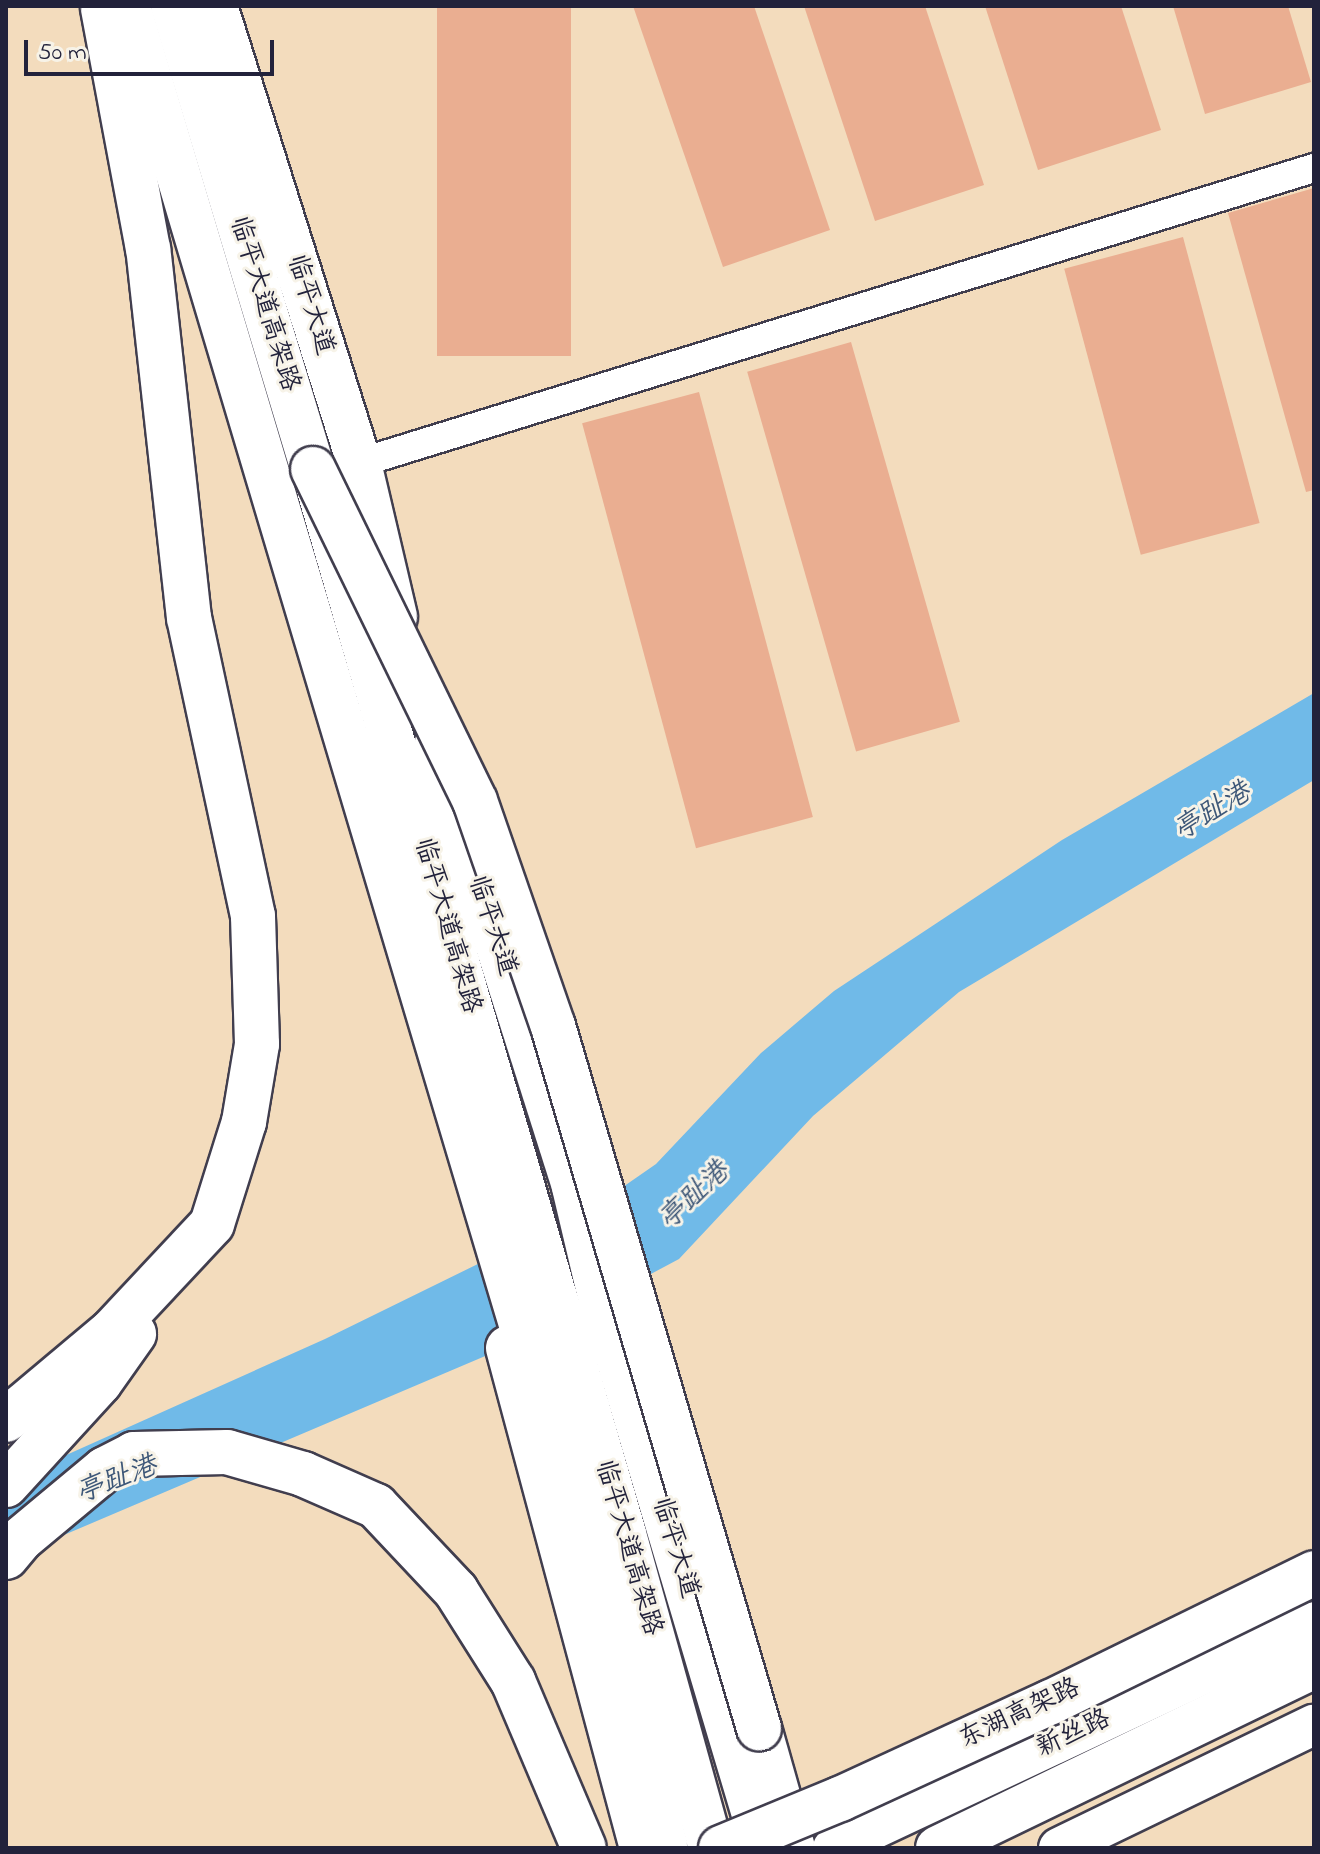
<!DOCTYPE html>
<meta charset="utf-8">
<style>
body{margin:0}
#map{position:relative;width:1320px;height:1854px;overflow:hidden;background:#f3dcbd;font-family:"Indie Flower","LXGW WenKai TC",sans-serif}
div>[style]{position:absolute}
.water>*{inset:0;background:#70bae8}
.building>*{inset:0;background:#eaae91;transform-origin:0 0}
.roads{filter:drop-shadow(2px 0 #413e4e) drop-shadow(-2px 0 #413e4e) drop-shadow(0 2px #413e4e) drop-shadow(0 -2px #413e4e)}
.street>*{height:28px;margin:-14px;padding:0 14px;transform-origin:14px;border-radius:14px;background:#fff}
.secondary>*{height:40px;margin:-20px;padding:0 20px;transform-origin:20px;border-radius:20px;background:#fff}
.primary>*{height:44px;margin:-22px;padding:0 22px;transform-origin:22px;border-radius:22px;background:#fff}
.highway>*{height:44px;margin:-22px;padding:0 22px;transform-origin:22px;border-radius:22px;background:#fff}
.bridges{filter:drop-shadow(2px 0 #413e4e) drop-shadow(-2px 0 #413e4e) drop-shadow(0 2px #413e4e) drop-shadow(0 -2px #413e4e)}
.highway-bridge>*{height:44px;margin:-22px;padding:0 22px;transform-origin:22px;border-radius:22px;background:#fff}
span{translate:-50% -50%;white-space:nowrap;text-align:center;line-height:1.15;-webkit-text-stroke:6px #f7f3e8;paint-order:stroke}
.street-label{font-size:26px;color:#22223b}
.water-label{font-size:28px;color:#3d5778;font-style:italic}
.frame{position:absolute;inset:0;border:8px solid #22223b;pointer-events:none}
.scale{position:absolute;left:24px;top:40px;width:250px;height:36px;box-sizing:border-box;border:4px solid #22223b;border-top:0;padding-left:10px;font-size:24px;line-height:28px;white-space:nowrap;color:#22223b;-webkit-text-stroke:6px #f7f3e8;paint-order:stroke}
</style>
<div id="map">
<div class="water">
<div style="clip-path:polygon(1314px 693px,1314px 780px,959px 992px,813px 1116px,679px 1259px,544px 1331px,38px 1546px,6px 1557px,6px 1482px,325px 1339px,594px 1207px,656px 1164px,761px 1053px,834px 991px,1062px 840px)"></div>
</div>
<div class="building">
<div style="left:437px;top:6px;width:134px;height:350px"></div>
<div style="clip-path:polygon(633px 6px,754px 6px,830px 230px,723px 267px)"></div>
<div style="clip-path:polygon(804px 6px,925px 6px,984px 185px,875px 221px)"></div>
<div style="clip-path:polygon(985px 6px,1121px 6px,1161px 130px,1038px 170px)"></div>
<div style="clip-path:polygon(1173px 6px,1288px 6px,1311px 82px,1205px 114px)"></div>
<div style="clip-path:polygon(1314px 188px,1314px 490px,1306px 492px,1228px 213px)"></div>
<div style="left:1183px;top:237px;width:296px;height:123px;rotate:75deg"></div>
<div style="left:851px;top:342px;width:395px;height:108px;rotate:74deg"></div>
<div style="left:699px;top:392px;width:440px;height:121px;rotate:75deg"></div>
</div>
<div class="roads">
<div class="street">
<div style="left:359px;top:463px;width:1000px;rotate:-17.17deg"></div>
</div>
<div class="secondary">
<div style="left:833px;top:1848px;width:531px;rotate:-25.17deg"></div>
<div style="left:1059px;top:1848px;width:283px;rotate:-25.8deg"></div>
</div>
<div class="primary">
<div style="left:215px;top:6px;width:479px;rotate:72.5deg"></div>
<div style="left:359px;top:463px;width:158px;rotate:76.8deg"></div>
<div style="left:435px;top:748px;width:460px;rotate:72.4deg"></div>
<div style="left:574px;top:1187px;width:117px;rotate:76.7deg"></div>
<div style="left:601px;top:1301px;width:571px;rotate:73.41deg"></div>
<div style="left:508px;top:1348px;width:518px;rotate:75deg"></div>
</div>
<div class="highway">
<div style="left:128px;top:6px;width:1600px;rotate:73.4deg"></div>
<div style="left:585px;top:1539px;width:319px;rotate:75.3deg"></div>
<div style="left:173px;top:6px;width:484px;rotate:73.2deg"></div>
<div style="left:313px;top:469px;width:1109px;rotate:73.72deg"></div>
<div style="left:624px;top:1534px;width:326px;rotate:74.5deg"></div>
<div style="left:6px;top:1420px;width:138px;rotate:-40deg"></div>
<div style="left:112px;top:1331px;width:146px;rotate:-46.9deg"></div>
<div style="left:212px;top:1224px;width:107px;rotate:-72.6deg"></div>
<div style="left:244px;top:1122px;width:79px;rotate:-80.5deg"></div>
<div style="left:257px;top:1044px;width:128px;rotate:-91.8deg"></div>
<div style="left:253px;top:916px;width:305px;rotate:-102.1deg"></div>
<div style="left:189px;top:618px;width:371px;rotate:-96.3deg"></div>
<div style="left:148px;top:249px;width:245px;rotate:-100.6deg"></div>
<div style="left:6px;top:1485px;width:139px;rotate:-47.6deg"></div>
<div style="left:100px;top:1382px;width:59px;rotate:-54.7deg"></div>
<div style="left:6px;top:1557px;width:23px;rotate:-50deg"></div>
<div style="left:21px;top:1539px;width:109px;rotate:-39.8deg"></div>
<div style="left:105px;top:1469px;width:33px;rotate:-27deg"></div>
<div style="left:134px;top:1454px;width:93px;rotate:-1.2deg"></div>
<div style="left:227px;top:1452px;width:79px;rotate:16.1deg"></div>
<div style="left:303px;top:1474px;width:80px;rotate:23.7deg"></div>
<div style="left:376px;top:1506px;width:117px;rotate:46.7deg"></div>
<div style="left:456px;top:1591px;width:107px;rotate:57.7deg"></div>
<div style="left:513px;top:1681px;width:181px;rotate:67deg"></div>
<div style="left:759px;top:1728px;width:125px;rotate:74.2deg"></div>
<div style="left:938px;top:1848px;width:418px;rotate:-25.8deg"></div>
</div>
</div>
<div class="bridges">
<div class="highway-bridge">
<div style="left:313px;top:469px;width:369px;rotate:64deg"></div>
<div style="left:475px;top:801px;width:238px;rotate:70.9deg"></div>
<div style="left:553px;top:1026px;width:732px;rotate:73.65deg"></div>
<div style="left:721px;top:1848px;width:129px;rotate:-22.4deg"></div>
<div style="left:840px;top:1799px;width:232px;rotate:-24.7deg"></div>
<div style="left:1051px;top:1702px;width:293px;rotate:-26.1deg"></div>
</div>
</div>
<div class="street-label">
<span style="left:263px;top:304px;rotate:73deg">临平大道高架路</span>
<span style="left:309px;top:305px;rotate:73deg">临平大道</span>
<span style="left:446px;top:926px;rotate:74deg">临平大道高架路</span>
<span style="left:491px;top:926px;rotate:72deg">临平大道</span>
<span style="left:627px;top:1548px;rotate:74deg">临平大道高架路</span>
<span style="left:674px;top:1548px;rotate:73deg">临平大道</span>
<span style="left:1020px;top:1715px;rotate:-25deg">东湖高架路</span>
<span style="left:1074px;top:1735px;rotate:-25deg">新丝路</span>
</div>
<div class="water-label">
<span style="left:1213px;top:813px;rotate:-31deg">亭趾港</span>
<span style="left:695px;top:1197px;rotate:-43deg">亭趾港</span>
<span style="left:117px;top:1481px;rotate:-21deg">亭趾港</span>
</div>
<div class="frame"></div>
<div class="scale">50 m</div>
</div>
